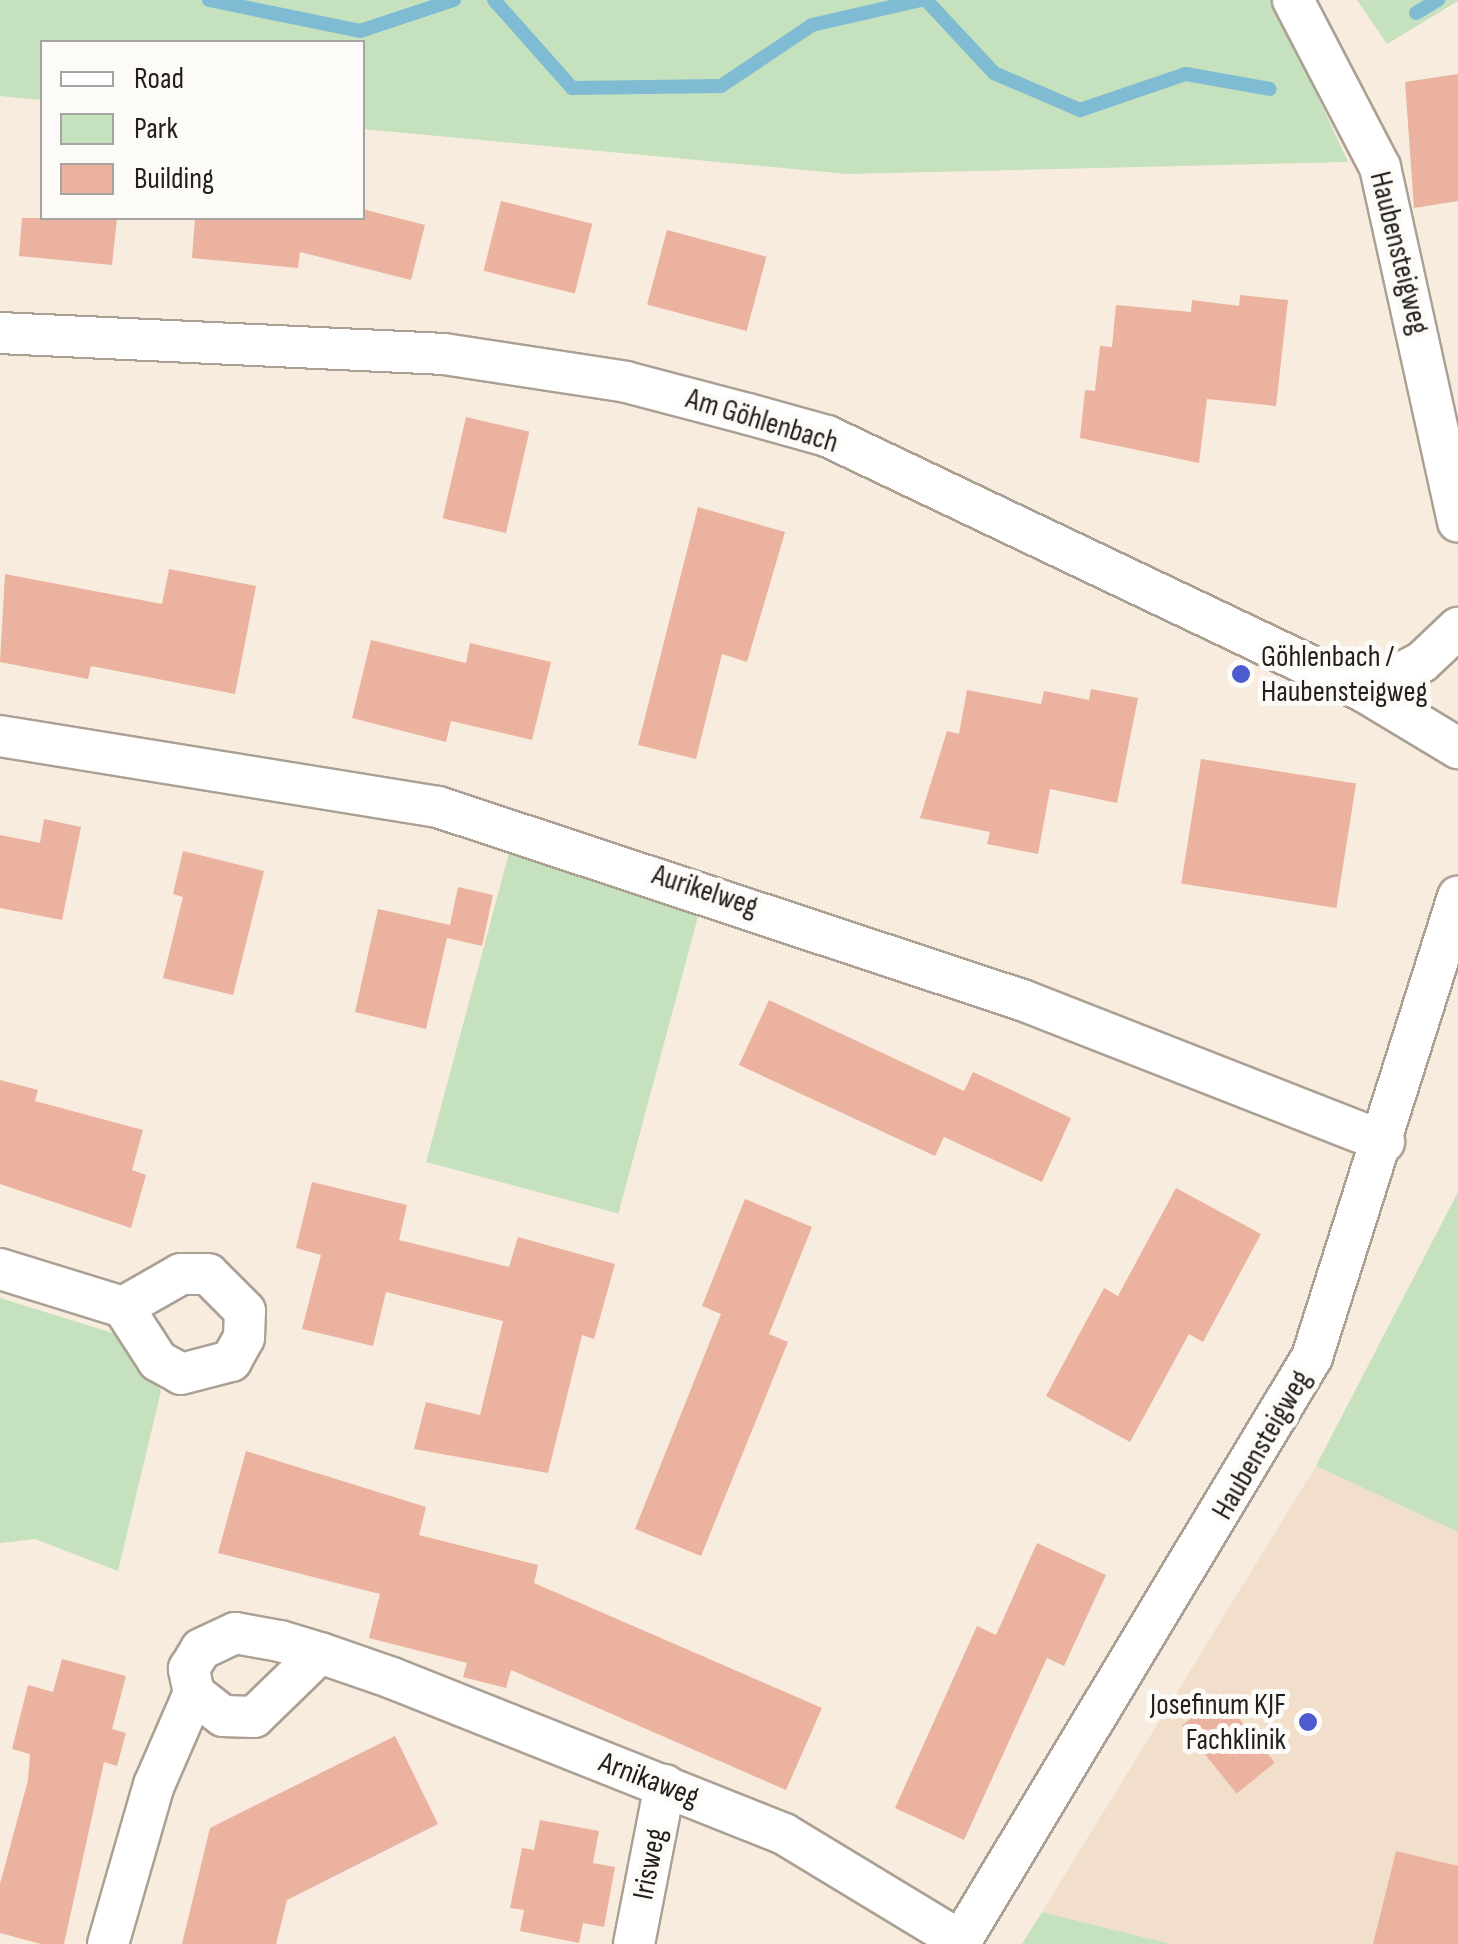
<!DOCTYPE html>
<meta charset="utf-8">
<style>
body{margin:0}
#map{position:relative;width:1458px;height:1944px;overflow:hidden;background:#f8ecde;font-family:"Sofia Sans Condensed",sans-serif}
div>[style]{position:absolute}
.built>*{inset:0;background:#f1dfcc}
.green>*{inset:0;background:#c6e1bd;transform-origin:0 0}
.stream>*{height:14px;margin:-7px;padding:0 7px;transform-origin:7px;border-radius:7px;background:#7fbcd3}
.building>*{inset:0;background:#eab29f;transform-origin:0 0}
.roads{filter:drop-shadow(2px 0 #aba093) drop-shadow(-2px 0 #aba093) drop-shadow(0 2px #aba093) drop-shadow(0 -2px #aba093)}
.street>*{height:40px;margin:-20px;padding:0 20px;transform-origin:20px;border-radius:20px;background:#fff}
.dots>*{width:28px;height:28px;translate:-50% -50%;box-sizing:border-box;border:5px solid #fdfbf8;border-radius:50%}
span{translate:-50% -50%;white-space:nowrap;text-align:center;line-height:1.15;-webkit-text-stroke:10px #fdfbf8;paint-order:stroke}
.street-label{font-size:30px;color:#24201b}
.poi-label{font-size:30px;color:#24201b}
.left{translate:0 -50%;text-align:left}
.right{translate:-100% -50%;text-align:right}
.legend{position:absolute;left:40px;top:40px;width:325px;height:180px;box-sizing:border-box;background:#fdfbf8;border:2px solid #a6a3a0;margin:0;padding:12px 18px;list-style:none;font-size:30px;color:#24201b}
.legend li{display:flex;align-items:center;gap:20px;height:50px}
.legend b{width:50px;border:2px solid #a6a3a0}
</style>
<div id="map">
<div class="built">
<div style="clip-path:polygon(1316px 1466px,1458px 1532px,1458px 1944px,1171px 1944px,1042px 1912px)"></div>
</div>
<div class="green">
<div style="clip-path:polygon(0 0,1273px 0,1348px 162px,847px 174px,363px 129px,362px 42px,42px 42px,42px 100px,0 96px)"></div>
<div style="clip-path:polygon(1357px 0,1458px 0,1458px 1px,1387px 44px)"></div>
<div style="left:509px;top:853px;width:199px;height:320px;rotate:15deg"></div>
<div style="clip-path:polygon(1458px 1192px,1458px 1532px,1316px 1466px)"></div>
<div style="clip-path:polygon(0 1298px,116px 1334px,161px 1391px,118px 1571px,35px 1539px,0 1543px)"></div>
<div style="clip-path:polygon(1042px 1912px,1171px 1944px,1022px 1944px)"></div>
</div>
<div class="stream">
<div style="left:209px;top:0;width:154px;rotate:11.6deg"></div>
<div style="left:360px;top:31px;width:99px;rotate:-18.3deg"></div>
<div style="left:494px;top:0;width:118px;rotate:48.4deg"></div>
<div style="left:572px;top:88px;width:149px;rotate:-0.8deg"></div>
<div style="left:721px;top:86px;width:110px;rotate:-33.8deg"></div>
<div style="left:812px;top:25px;width:112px;rotate:-12.9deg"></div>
<div style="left:926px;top:0;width:100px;rotate:47deg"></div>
<div style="left:994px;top:73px;width:94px;rotate:23.3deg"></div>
<div style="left:1080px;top:110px;width:112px;rotate:-18.8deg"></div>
<div style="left:1186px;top:74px;width:85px;rotate:10.1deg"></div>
<div style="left:1416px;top:13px;width:26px;rotate:-31deg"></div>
</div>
<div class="building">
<div style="clip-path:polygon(1458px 74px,1458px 201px,1414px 208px,1405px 82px)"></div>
<div style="left:501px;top:201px;width:94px;height:72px;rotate:14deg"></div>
<div style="clip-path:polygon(362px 209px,425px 225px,411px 280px,300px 252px,298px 268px,192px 258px,195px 218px,362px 218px)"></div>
<div style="clip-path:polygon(22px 218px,117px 218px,112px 265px,19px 256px)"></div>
<div style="left:667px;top:230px;width:103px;height:77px;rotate:15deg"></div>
<div style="clip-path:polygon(1240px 295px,1288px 300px,1276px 406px,1207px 399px,1199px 463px,1080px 438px,1085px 390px,1095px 391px,1100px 346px,1112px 347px,1116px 305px,1191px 312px,1192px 300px,1239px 306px)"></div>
<div style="left:466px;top:417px;width:65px;height:104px;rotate:13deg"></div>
<div style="clip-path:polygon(698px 507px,785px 532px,747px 662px,722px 654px,696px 759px,638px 745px)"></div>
<div style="clip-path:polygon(169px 569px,256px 586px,235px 694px,91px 666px,88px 679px,0 662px,5px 574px,162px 604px)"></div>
<div style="clip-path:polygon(371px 640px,466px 663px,470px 643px,551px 662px,532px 740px,451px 721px,446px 742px,352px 718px)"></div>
<div style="clip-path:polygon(1091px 689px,1138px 698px,1117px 803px,1050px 789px,1038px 854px,987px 844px,990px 832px,920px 818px,947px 731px,959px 734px,967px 690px,1041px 704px,1044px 691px,1089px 700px)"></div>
<div style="left:1201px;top:759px;width:157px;height:126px;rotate:9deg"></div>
<div style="clip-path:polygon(44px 819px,81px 827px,62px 920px,0 908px,0 835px,40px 843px)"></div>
<div style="clip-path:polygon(183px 851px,264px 871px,233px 995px,163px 978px,183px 897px,173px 894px)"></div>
<div style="clip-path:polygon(458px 887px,493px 895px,482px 946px,447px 938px,426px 1029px,355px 1012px,378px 909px,450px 925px)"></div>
<div style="clip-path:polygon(769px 1000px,964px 1091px,973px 1072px,1071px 1118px,1042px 1182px,944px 1137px,935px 1156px,739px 1065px)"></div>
<div style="clip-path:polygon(0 1080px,38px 1090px,35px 1101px,143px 1130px,132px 1170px,146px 1175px,131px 1228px,0 1184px)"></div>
<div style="clip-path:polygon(312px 1182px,407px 1205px,399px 1240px,509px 1267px,518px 1237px,615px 1264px,594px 1339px,582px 1335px,548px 1473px,414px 1449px,426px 1402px,480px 1415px,503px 1321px,386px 1292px,373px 1346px,302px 1329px,321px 1255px,296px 1248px)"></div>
<div style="clip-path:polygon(1176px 1188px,1261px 1234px,1203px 1342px,1189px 1334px,1130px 1442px,1046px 1396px,1104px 1288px,1118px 1296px)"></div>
<div style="clip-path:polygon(745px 1199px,812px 1227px,769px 1334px,788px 1342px,701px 1556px,635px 1529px,721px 1314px,702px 1306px)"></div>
<div style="clip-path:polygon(246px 1451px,426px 1507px,419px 1535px,538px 1565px,534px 1583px,822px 1708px,786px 1790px,511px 1670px,506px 1688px,463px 1677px,467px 1663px,369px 1638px,380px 1594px,218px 1553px)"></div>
<div style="clip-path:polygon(1037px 1543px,1106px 1575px,1064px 1666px,1047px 1658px,964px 1840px,895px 1808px,977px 1626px,996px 1635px)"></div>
<div style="clip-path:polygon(62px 1659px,126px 1676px,112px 1729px,126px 1733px,117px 1766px,104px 1762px,64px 1944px,41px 1944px,0 1933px,0 1884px,28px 1780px,30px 1754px,12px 1749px,28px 1685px,53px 1692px)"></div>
<div style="left:1220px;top:1695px;width:87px;height:49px;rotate:51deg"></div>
<div style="clip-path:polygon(395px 1736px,438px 1824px,287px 1900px,276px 1944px,182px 1944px,210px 1828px)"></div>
<div style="clip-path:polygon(540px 1820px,599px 1831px,593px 1863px,615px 1867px,604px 1927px,583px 1923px,579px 1943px,520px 1931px,524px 1910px,510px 1908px,522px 1848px,534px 1850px)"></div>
<div style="clip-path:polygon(1396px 1851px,1458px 1866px,1458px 1944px,1373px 1944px)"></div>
</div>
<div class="roads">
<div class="street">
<div style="left:1293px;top:0;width:188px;rotate:62.5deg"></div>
<div style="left:1380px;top:167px;width:363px;rotate:77.6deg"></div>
<div style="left:0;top:333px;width:444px;rotate:2.7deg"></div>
<div style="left:444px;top:354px;width:184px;rotate:8.7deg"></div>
<div style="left:626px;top:382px;width:126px;rotate:14.7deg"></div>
<div style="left:748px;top:414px;width:82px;rotate:15.6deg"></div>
<div style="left:827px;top:436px;width:596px;rotate:25.45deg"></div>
<div style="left:1365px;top:692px;width:109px;rotate:31.1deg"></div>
<div style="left:1365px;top:692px;width:64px;rotate:-27.8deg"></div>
<div style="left:1422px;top:662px;width:50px;rotate:-43.4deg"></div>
<div style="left:0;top:736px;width:444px;rotate:9.2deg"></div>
<div style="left:438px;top:807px;width:615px;rotate:18.29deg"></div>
<div style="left:1022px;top:1000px;width:389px;rotate:21.4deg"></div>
<div style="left:0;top:1269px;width:129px;rotate:17.2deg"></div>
<div style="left:123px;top:1307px;width:64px;rotate:57.1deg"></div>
<div style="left:158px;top:1361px;width:26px;rotate:29deg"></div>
<div style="left:181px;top:1374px;width:52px;rotate:-14.6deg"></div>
<div style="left:231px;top:1361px;width:26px;rotate:-61deg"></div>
<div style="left:244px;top:1338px;width:27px;rotate:-88deg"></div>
<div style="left:245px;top:1311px;width:52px;rotate:-135deg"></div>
<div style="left:208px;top:1274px;width:27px;rotate:180deg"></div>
<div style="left:181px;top:1274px;width:67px;rotate:150.4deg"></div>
<div style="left:320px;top:1653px;width:92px;rotate:135.9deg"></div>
<div style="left:254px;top:1717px;width:31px;rotate:-178deg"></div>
<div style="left:223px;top:1716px;width:37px;rotate:-142deg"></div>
<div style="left:194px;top:1693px;width:25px;rotate:-102deg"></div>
<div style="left:189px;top:1669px;width:23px;rotate:-59deg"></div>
<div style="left:201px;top:1649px;width:38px;rotate:-25deg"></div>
<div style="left:235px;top:1633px;width:46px;rotate:10.1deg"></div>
<div style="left:280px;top:1641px;width:42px;rotate:16.7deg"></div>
<div style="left:320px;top:1653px;width:76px;rotate:19.1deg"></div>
<div style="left:392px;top:1678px;width:422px;rotate:21.7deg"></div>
<div style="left:784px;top:1834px;width:207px;rotate:31.2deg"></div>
<div style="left:108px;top:1944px;width:166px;rotate:-73.9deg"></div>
<div style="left:154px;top:1785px;width:100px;rotate:-66.5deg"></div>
<div style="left:634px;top:1944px;width:162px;rotate:-79deg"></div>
<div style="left:959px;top:1944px;width:685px;rotate:-58.98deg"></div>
<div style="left:1312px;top:1357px;width:483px;rotate:-72.4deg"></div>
</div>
</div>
<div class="dots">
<div style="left:1241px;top:674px;background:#4d5bd0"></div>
<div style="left:1308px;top:1722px;background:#4d5bd0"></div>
</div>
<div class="street-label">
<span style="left:1399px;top:253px;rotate:76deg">Haubensteigweg</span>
<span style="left:762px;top:421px;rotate:17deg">Am Göhlenbach</span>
<span style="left:705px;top:891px;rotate:18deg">Aurikelweg</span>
<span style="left:1262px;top:1445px;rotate:-60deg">Haubensteigweg</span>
<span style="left:649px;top:1780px;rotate:21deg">Arnikaweg</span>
<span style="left:650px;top:1864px;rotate:-79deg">Irisweg</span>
</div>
<div class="poi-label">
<span class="left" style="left:1261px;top:674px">Göhlenbach /<br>Haubensteigweg</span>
<span class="right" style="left:1286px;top:1722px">Josefinum KJF<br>Fachklinik</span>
</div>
<ul class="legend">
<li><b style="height:12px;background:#fff"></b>Road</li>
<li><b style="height:28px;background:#c6e1bd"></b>Park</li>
<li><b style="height:28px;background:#eab29f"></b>Building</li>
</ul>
</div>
